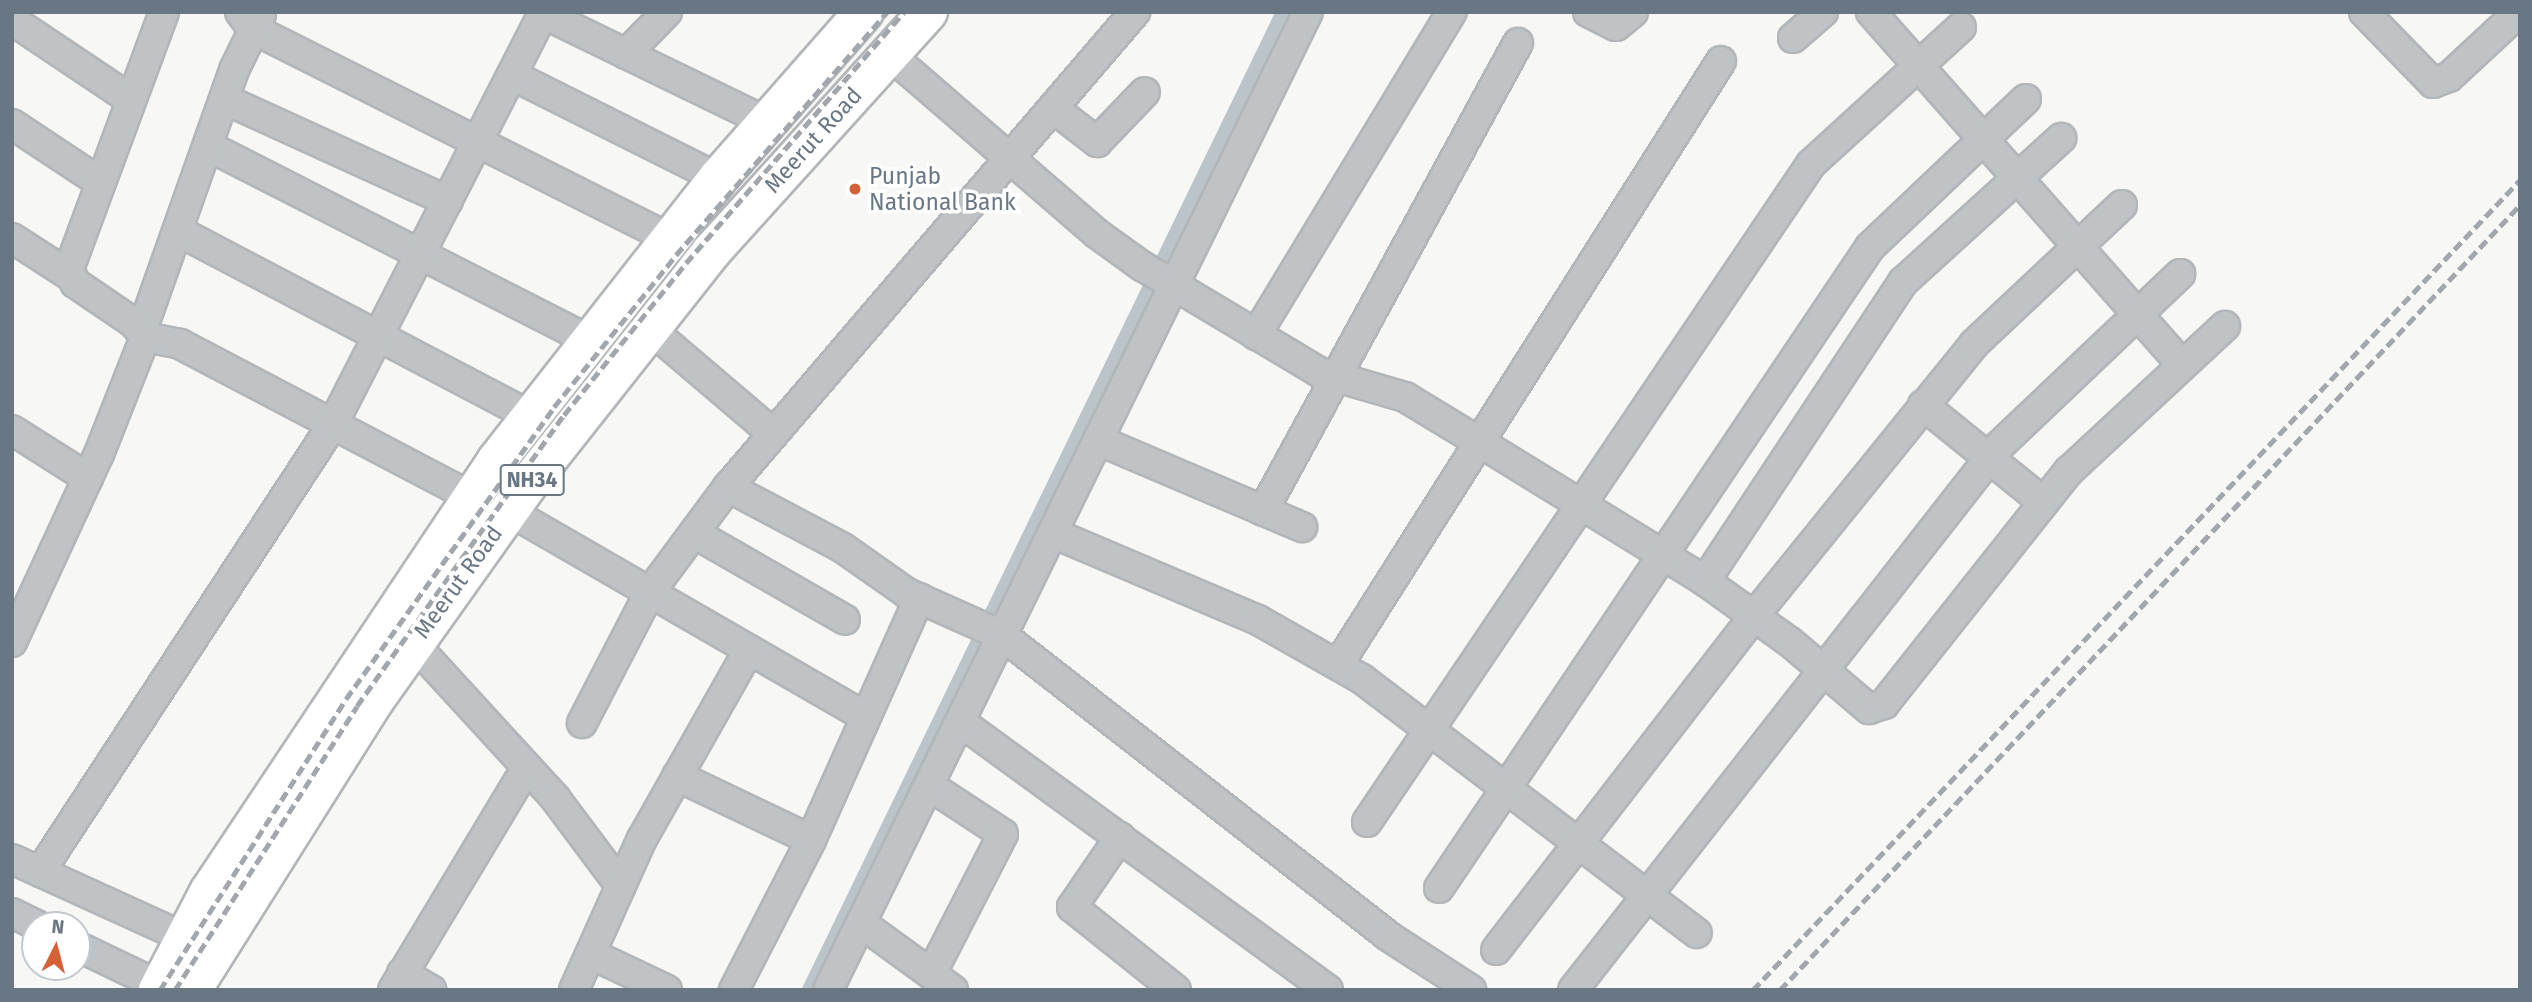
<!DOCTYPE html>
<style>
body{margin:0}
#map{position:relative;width:2532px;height:1002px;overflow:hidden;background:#f7f7f5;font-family:"Fira Sans",sans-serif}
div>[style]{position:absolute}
.canal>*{height:19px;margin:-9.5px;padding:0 9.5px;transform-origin:9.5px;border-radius:9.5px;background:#bac4c9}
.roads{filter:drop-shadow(2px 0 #b2b6b9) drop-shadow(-2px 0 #b2b6b9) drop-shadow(0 2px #b2b6b9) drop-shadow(0 -2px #b2b6b9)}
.minor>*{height:28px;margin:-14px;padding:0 14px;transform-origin:14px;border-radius:14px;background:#bfc3c6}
.highway>*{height:38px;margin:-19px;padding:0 19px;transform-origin:19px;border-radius:19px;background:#fff}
.rail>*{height:5px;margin-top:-2.5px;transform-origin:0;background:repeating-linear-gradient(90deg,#a1a7ac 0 10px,transparent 0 15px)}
.dots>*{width:19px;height:19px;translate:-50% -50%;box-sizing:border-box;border:4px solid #fff;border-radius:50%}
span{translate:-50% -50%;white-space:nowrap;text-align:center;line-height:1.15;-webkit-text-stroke:7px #fff;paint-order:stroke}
.shield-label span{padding:2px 5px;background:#fff;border:2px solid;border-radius:5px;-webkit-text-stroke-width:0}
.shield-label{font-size:21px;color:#697784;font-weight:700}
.street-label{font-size:23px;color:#697784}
.poi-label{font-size:23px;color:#697784}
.left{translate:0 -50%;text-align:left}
.frame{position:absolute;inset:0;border:14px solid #697784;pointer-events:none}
.north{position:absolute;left:21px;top:911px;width:70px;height:70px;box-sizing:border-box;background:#fff;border:2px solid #c3c9ce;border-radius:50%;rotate:6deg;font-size:19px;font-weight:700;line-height:28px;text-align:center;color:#697784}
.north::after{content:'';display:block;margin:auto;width:24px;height:32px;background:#d66136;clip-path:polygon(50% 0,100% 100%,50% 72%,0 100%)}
</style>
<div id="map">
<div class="canal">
<div style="left:811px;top:990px;width:1087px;rotate:-64.14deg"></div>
</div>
<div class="roads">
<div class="minor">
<div style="left:240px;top:12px;width:21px;rotate:53deg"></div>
<div style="left:253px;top:29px;width:483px;rotate:26.7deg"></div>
<div style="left:540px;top:12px;width:254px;rotate:25.9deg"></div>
<div style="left:1588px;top:12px;width:31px;rotate:27deg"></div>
<div style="left:1616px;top:26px;width:22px;rotate:-39deg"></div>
<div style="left:1871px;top:12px;width:470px;rotate:48.6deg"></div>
<div style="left:2364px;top:12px;width:99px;rotate:45.8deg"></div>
<div style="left:2433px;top:83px;width:17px;rotate:-21deg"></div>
<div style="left:2449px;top:77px;width:96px;rotate:-42.9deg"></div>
<div style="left:12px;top:20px;width:142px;rotate:33.8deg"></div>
<div style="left:1793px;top:38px;width:40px;rotate:-41deg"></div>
<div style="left:626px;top:54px;width:59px;rotate:-45.7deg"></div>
<div style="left:890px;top:55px;width:272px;rotate:40.8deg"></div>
<div style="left:1096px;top:233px;width:57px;rotate:35.7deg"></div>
<div style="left:1142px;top:266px;width:206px;rotate:30.9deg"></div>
<div style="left:1319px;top:372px;width:90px;rotate:16.2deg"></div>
<div style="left:1405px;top:397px;width:89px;rotate:31.2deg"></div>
<div style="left:1481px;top:443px;width:263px;rotate:31.6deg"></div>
<div style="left:1705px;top:581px;width:105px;rotate:35.7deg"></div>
<div style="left:1790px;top:642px;width:104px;rotate:40.3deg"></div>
<div style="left:1869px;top:709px;width:16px;rotate:-18deg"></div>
<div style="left:1884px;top:704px;width:298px;rotate:-51.6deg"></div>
<div style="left:2069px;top:471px;width:213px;rotate:-42.9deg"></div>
<div style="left:512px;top:75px;width:230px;rotate:26.6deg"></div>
<div style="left:224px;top:99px;width:246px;rotate:24.5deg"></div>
<div style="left:1053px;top:108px;width:56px;rotate:37.7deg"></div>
<div style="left:1097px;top:142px;width:69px;rotate:-46.2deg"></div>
<div style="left:12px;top:124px;width:103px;rotate:33.5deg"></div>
<div style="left:208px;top:146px;width:429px;rotate:27deg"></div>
<div style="left:178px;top:231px;width:398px;rotate:27.7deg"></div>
<div style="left:12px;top:238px;width:70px;rotate:32.8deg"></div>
<div style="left:650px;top:329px;width:160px;rotate:40.4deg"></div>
<div style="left:142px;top:330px;width:276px;rotate:-70.5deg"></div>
<div style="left:234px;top:70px;width:61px;rotate:-63.9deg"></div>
<div style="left:1256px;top:335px;width:378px;rotate:-58.8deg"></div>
<div style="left:145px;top:337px;width:36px;rotate:11deg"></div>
<div style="left:180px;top:344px;width:330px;rotate:27.7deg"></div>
<div style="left:1923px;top:405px;width:154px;rotate:38.9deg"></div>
<div style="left:12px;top:430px;width:90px;rotate:32.3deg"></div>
<div style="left:1098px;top:440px;width:222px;rotate:23.1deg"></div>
<div style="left:728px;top:487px;width:130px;rotate:27.9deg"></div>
<div style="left:843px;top:548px;width:78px;rotate:35.1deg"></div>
<div style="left:907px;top:593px;width:105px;rotate:24.1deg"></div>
<div style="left:1003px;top:636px;width:488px;rotate:37.9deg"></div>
<div style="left:1388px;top:936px;width:99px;rotate:33deg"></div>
<div style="left:509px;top:511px;width:410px;rotate:30deg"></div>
<div style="left:1263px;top:511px;width:533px;rotate:-61.42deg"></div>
<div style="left:694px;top:533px;width:174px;rotate:29.9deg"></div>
<div style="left:1053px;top:533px;width:223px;rotate:23deg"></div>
<div style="left:1258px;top:620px;width:120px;rotate:29.6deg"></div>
<div style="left:1362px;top:679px;width:420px;rotate:37.2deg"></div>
<div style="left:1705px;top:581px;width:359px;rotate:-56.5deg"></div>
<div style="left:1903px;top:282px;width:214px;rotate:-42.3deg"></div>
<div style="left:12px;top:642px;width:207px;rotate:-65.2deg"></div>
<div style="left:99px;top:454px;width:126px;rotate:-68.5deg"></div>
<div style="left:145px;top:337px;width:18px;rotate:-128deg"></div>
<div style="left:134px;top:323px;width:71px;rotate:-145.9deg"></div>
<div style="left:75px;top:283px;width:15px;rotate:-113deg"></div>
<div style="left:69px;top:269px;width:274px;rotate:-69.7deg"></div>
<div style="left:414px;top:644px;width:209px;rotate:47.5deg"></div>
<div style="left:555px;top:798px;width:109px;rotate:53.2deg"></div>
<div style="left:1338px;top:665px;width:715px;rotate:-57.62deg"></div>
<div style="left:582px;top:723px;width:148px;rotate:-62.6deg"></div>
<div style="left:650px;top:592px;width:131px;rotate:-53.4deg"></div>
<div style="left:728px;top:487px;width:626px;rotate:-49.41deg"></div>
<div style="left:962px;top:723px;width:453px;rotate:36.1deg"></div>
<div style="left:677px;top:776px;width:148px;rotate:25.5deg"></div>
<div style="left:930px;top:786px;width:87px;rotate:33.3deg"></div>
<div style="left:1003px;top:834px;width:155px;rotate:117.2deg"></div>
<div style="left:1367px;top:822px;width:794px;rotate:-55.99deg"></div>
<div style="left:1811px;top:164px;width:203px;rotate:-42.4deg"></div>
<div style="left:1120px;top:837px;width:85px;rotate:124.4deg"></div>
<div style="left:1072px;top:907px;width:133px;rotate:38.6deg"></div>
<div style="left:12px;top:859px;width:190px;rotate:24.5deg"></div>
<div style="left:40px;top:872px;width:535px;rotate:-56.81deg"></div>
<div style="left:333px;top:424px;width:463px;rotate:-62.9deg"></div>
<div style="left:1439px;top:888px;width:772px;rotate:-56.08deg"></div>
<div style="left:1870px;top:247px;width:215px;rotate:-43.5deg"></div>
<div style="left:12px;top:913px;width:28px;rotate:26deg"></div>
<div style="left:861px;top:923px;width:114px;rotate:36.1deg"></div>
<div style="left:77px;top:946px;width:92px;rotate:25.7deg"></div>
<div style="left:1496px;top:950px;width:422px;rotate:-52.3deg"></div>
<div style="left:1754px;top:616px;width:350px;rotate:-51deg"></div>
<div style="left:1974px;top:344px;width:203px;rotate:-43.2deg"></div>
<div style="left:591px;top:954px;width:84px;rotate:25.3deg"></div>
<div style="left:402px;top:973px;width:34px;rotate:30deg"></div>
<div style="left:393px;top:990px;width:260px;rotate:-59deg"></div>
<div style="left:574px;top:990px;width:166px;rotate:-65.8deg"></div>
<div style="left:642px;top:839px;width:217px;rotate:-60.5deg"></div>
<div style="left:734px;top:990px;width:169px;rotate:-62.8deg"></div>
<div style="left:811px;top:840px;width:265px;rotate:-65.9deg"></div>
<div style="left:828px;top:990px;width:1089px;rotate:-63.86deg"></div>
<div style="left:1573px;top:990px;width:691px;rotate:-51.94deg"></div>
<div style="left:1999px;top:446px;width:250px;rotate:-43.5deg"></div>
</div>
<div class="highway">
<div style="left:158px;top:990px;width:110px;rotate:-62.5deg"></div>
<div style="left:209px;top:892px;width:519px;rotate:-56.31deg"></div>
<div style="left:497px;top:460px;width:358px;rotate:-51.9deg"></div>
<div style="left:718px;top:178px;width:221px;rotate:-48.7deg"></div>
<div style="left:192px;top:990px;width:342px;rotate:-57.8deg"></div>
<div style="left:374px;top:701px;width:266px;rotate:-54.6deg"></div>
<div style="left:528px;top:484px;width:297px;rotate:-51.7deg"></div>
<div style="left:712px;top:251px;width:322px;rotate:-47.9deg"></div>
</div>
</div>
<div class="rail">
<div style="left:160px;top:990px;width:345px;rotate:-57.4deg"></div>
<div style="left:346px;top:699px;width:359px;rotate:-54.5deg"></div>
<div style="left:554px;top:407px;width:195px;rotate:-51.2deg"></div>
<div style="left:676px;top:255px;width:322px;rotate:-49deg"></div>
<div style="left:175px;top:990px;width:337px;rotate:-57.3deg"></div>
<div style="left:357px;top:706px;width:357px;rotate:-54.6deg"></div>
<div style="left:564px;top:415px;width:195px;rotate:-51.2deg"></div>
<div style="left:686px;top:263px;width:332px;rotate:-49deg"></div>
<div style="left:1753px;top:990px;width:1116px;rotate:-46.56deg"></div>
<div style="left:1780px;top:990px;width:1079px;rotate:-46.69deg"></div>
</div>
<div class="dots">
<div style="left:855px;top:189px;background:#d66136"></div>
</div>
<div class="shield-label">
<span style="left:532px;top:480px">NH34</span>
</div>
<div class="street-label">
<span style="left:813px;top:140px;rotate:-48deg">Meerut Road</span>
<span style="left:458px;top:582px;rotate:-54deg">Meerut Road</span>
</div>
<div class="poi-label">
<span class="left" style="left:869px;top:189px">Punjab<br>National Bank</span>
</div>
<div class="frame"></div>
<div class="north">N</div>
</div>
